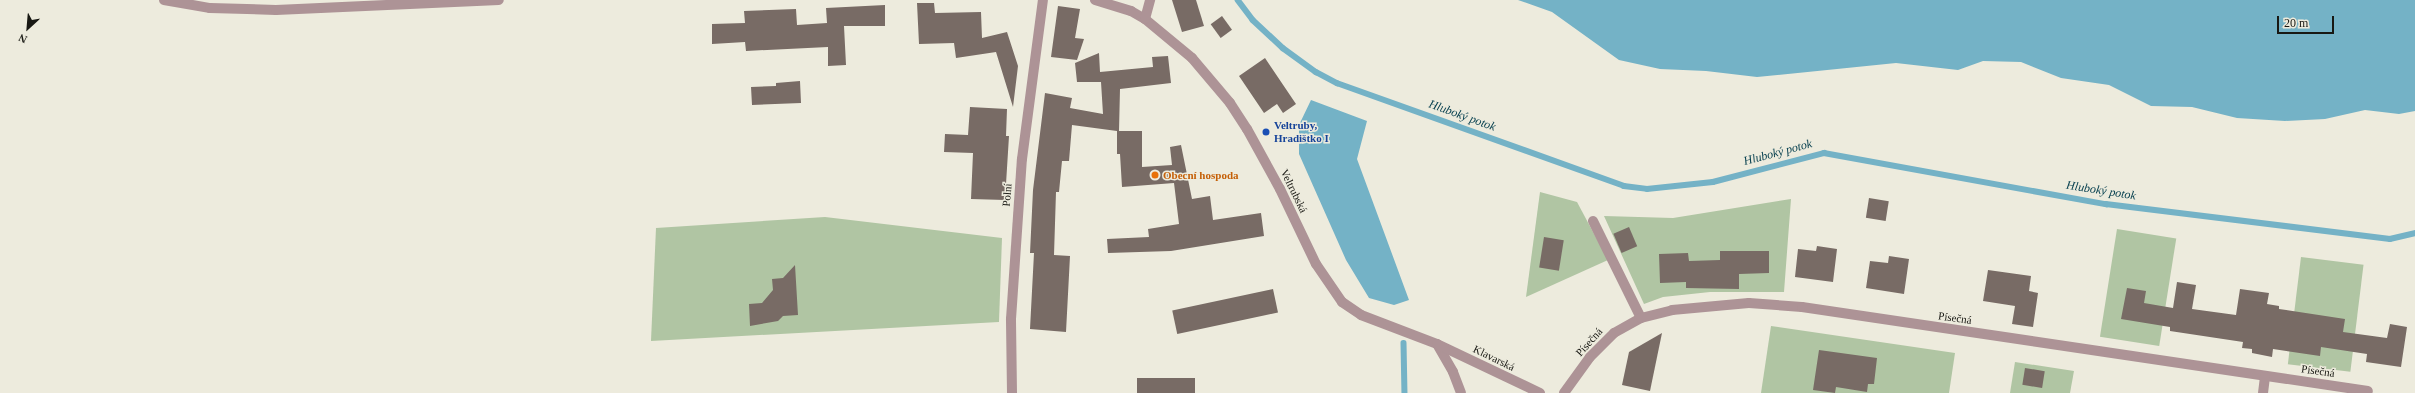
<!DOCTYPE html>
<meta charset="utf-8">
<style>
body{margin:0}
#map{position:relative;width:2415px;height:393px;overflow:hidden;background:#edebdd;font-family:"Times New Roman",serif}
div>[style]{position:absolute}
.green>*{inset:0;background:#b0c5a3;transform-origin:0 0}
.water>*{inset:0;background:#74b2c6}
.stream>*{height:5.5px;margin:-2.75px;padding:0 2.75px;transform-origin:2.75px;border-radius:2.75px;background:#74b2c6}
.building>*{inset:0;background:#786b65;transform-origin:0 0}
.minor>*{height:10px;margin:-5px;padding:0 5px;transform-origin:5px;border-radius:5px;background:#ad9396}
.dots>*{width:11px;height:11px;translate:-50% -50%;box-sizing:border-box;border:2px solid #edebdd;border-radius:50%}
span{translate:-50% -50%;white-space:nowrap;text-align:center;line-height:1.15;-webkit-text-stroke:3px #edebdd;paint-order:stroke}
.transit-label{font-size:11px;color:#164399;font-weight:700}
.left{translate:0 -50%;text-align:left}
.food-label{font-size:11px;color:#c56008;font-weight:700}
.street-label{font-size:11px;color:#181813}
.water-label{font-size:12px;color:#084150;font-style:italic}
.north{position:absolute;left:8px;top:8px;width:40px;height:40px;-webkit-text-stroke:3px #edebdd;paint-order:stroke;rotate:206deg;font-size:11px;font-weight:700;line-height:16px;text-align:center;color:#181813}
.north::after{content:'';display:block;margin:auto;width:14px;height:18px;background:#181813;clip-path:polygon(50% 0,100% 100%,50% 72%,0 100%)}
.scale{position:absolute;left:2277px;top:16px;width:57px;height:18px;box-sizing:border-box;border:2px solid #181813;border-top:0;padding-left:5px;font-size:12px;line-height:14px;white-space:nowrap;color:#181813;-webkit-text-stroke:3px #edebdd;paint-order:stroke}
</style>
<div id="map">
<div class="green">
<div style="clip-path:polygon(1540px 192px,1577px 202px,1608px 260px,1526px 297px)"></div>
<div style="clip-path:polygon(1791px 199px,1784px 292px,1710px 292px,1663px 297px,1644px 304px,1604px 216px,1673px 218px)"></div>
<div style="clip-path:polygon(825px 217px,1002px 238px,999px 322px,651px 341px,656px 228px)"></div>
<div style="left:2117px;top:229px;width:60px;height:109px;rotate:9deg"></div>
<div style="left:2301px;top:257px;width:63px;height:108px;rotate:7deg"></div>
<div style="clip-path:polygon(1771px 326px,1955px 353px,1949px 393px,1761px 393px)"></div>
<div style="clip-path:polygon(2015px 362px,2074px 371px,2070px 393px,2010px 393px)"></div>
</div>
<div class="water">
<div style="clip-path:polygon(1518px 0,2415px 0,2415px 111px,2399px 114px,2365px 110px,2325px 119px,2285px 121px,2237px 118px,2192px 107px,2151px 106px,2109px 85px,2061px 78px,2021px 62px,1983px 61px,1958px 70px,1896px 63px,1757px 77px,1706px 71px,1660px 69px,1619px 60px,1552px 12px)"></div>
<div style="clip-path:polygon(1311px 100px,1367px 121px,1357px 159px,1409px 300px,1394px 305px,1369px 298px,1346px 260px,1299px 154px,1299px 125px)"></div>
</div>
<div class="stream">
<div style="left:1238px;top:0;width:25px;rotate:53deg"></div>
<div style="left:1253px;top:20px;width:41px;rotate:43deg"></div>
<div style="left:1283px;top:48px;width:41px;rotate:36deg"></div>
<div style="left:1316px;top:72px;width:24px;rotate:28deg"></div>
<div style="left:1337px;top:83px;width:305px;rotate:19.7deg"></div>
<div style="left:1624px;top:186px;width:23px;rotate:7deg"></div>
<div style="left:1647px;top:189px;width:66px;rotate:-6.1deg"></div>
<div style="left:1713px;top:182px;width:115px;rotate:-14.6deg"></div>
<div style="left:1824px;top:153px;width:287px;rotate:10.3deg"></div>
<div style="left:2106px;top:204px;width:286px;rotate:7deg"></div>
<div style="left:2390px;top:239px;width:26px;rotate:-13deg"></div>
<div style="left:1404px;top:343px;width:50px;rotate:88.9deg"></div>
</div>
<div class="building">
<div style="clip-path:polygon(1172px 0,1196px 0,1204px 26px,1182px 32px)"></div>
<div style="clip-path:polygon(917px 3px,934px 3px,935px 13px,981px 12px,982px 38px,1007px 32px,1018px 66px,1013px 107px,996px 52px,956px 58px,954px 43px,919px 44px)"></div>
<div style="clip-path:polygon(885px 5px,885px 26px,844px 26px,846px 65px,828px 66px,828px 47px,746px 51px,745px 42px,712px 44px,712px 24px,745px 23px,744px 11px,796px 9px,797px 25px,827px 23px,826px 8px)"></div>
<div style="clip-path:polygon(1058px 6px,1080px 9px,1075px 38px,1084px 39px,1077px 60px,1051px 57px)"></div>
<div style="left:1222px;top:16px;width:17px;height:14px;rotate:54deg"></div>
<div style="clip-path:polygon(1099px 53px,1100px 72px,1153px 67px,1152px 57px,1168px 56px,1171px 83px,1120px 89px,1119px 131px,1142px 131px,1142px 167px,1172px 165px,1170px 147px,1181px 145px,1192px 199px,1210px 196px,1213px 220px,1261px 213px,1264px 236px,1171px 251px,1108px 253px,1107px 239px,1149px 237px,1148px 229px,1179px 224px,1174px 183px,1122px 187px,1120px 154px,1117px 154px,1117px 131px,1072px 125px,1069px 161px,1062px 161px,1059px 192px,1056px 192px,1054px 255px,1070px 256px,1066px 332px,1030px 329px,1034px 253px,1030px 253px,1033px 190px,1045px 93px,1072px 98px,1070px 108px,1103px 114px,1101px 82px,1077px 82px,1075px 63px)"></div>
<div style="clip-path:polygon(1265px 58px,1296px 104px,1283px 113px,1277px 104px,1264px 113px,1239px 76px)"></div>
<div style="clip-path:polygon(800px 81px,801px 103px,752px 105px,751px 87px,776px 86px,776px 83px)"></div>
<div style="clip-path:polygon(970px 107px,1007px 109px,1006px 136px,1009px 136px,1005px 200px,971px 199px,973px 153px,944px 152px,945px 134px,968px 135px)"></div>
<div style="left:1869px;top:198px;width:20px;height:20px;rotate:9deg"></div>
<div style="left:1629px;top:227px;width:21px;height:17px;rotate:67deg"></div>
<div style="left:1544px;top:237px;width:20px;height:31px;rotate:9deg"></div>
<div style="clip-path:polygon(1817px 246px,1837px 249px,1833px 282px,1795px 277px,1798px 249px,1816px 251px)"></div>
<div style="clip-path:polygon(1720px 251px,1769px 251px,1769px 273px,1739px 274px,1739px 289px,1686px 288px,1686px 282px,1660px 283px,1659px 254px,1688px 253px,1689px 261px,1720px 260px)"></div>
<div style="clip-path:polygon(1889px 256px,1909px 259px,1904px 294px,1866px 288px,1870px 261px,1888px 263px)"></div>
<div style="clip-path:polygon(795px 265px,798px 315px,783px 316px,778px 321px,750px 326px,749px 304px,762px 303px,773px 290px,772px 279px,783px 278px)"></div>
<div style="clip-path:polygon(1988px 270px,2031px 276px,2029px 291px,2038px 293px,2033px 327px,2012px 324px,2015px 306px,1983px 301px)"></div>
<div style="clip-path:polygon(2177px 282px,2196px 285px,2192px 309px,2236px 315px,2240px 289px,2269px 293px,2267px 304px,2279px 306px,2279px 309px,2345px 319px,2343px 332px,2387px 338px,2390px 324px,2407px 327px,2401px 367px,2366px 362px,2367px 354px,2321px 347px,2320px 356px,2273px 349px,2272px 357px,2252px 353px,2252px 349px,2242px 348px,2243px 342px,2170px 331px,2170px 327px,2121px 319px,2127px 288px,2146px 291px,2144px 303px,2173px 308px)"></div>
<div style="left:1273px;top:289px;width:24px;height:103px;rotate:78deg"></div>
<div style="clip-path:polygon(1662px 333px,1650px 391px,1622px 385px,1629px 352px)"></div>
<div style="clip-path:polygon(1819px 350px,1877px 358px,1874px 384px,1868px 384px,1867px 392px,1836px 387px,1835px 393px,1813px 390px)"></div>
<div style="left:2025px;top:368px;width:20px;height:17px;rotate:9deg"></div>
<div style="left:1195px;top:378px;width:15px;height:58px;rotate:90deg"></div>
</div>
<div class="minor">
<div style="left:164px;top:0;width:47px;rotate:9.9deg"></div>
<div style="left:210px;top:8px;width:66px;rotate:1.7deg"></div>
<div style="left:276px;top:10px;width:223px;rotate:-2.6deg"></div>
<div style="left:1095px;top:0;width:38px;rotate:17deg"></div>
<div style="left:1131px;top:11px;width:16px;rotate:30deg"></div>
<div style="left:1145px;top:19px;width:61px;rotate:39.7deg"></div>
<div style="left:1192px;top:58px;width:59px;rotate:49.8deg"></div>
<div style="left:1230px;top:103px;width:31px;rotate:57deg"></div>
<div style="left:1247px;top:129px;width:68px;rotate:61.2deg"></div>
<div style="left:1280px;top:189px;width:83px;rotate:64.4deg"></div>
<div style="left:1316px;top:264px;width:46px;rotate:55.6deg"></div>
<div style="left:1342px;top:302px;width:23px;rotate:34deg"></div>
<div style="left:1361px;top:315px;width:81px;rotate:20.9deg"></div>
<div style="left:1437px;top:344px;width:32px;rotate:60deg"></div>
<div style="left:1453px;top:372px;width:22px;rotate:69deg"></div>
<div style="left:1145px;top:19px;width:20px;rotate:-75deg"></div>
<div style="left:1593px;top:221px;width:108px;rotate:63.7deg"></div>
<div style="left:1437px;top:344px;width:114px;rotate:25.4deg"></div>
<div style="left:1012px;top:393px;width:74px;rotate:-90.8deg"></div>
<div style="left:1011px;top:319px;width:160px;rotate:-86.1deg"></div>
<div style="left:1022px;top:159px;width:160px;rotate:-82.5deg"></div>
<div style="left:1564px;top:393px;width:44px;rotate:-54.2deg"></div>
<div style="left:1590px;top:357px;width:34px;rotate:-45deg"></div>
<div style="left:1614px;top:333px;width:31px;rotate:-29deg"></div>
<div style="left:1641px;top:318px;width:32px;rotate:-14deg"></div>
<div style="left:1672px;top:310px;width:77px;rotate:-5.2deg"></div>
<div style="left:1749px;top:303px;width:53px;rotate:4.3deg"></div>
<div style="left:1802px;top:307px;width:572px;rotate:8.44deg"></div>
<div style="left:2263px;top:393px;width:17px;rotate:-83deg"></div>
</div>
<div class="dots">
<div style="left:1266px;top:132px;background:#1a4fb4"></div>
<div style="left:1155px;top:175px;background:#e8710a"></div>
</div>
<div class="transit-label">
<span class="left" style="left:1274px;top:132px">Veltruby,<br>Hradištko I</span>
</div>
<div class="food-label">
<span class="left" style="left:1163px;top:175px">Obecní hospoda</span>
</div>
<div class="street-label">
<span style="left:1294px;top:191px;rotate:64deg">Veltrubská</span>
<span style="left:1007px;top:195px;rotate:-86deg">Polní</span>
<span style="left:1955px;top:318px;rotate:8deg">Písečná</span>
<span style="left:1589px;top:342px;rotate:-48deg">Písečná</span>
<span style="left:1494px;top:358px;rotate:26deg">Klavarská</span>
<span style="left:2318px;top:371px;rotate:8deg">Písečná</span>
</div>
<div class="water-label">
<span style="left:1462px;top:116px;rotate:20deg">Hluboký potok</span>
<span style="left:1778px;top:153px;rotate:-15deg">Hluboký potok</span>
<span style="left:2101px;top:191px;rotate:9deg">Hluboký potok</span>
</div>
<div class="north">N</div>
<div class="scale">20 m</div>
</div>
